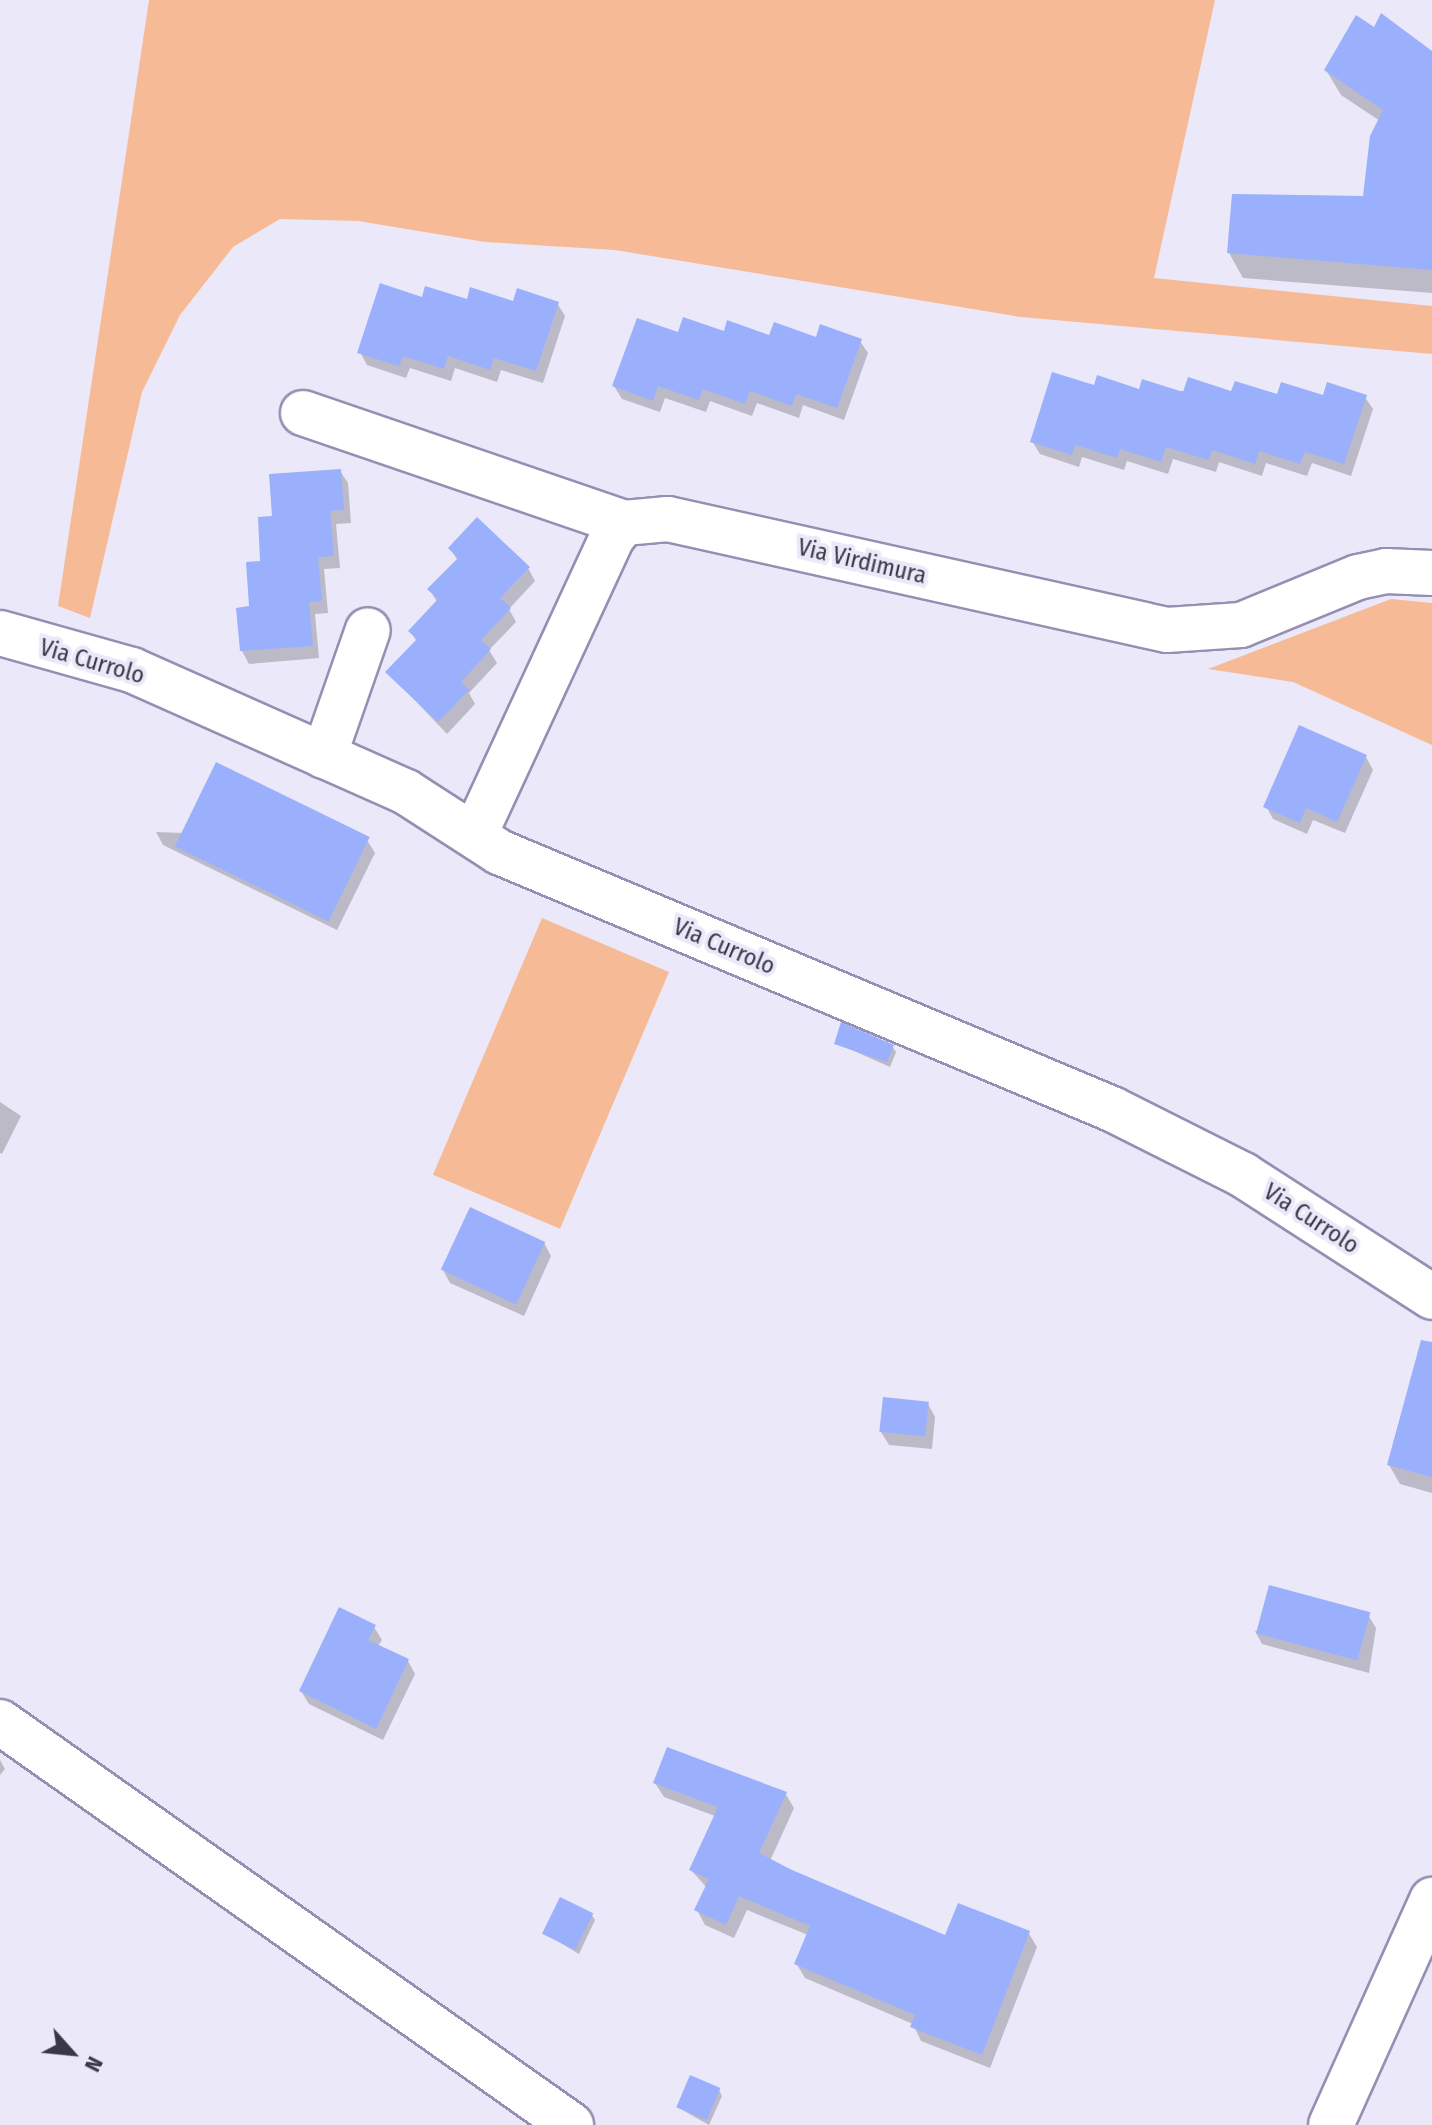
<!DOCTYPE html>
<style>
body{margin:0}
#map{position:relative;width:1432px;height:2125px;overflow:hidden;background:#ebe9f9;font-family:"Fira Sans Condensed",sans-serif}
div>[style]{position:absolute}
.green>*{inset:0;background:#f6ba97;transform-origin:0 0}
.shadow>*{inset:0;background:#0003}
.building>*{inset:0;background:#9ab0fc;transform-origin:0 0}
.roads{filter:drop-shadow(2px 0 #948fb3) drop-shadow(-2px 0 #948fb3) drop-shadow(0 2px #948fb3) drop-shadow(0 -2px #948fb3)}
.minor>*{height:44px;margin:-22px;padding:0 22px;transform-origin:22px;border-radius:22px;background:#fff}
.secondary>*{height:44px;margin:-22px;padding:0 22px;transform-origin:22px;border-radius:22px;background:#fff}
span{translate:-50% -50%;white-space:nowrap;text-align:center;line-height:1.15;-webkit-text-stroke:8px #ebe9f9;paint-order:stroke}
.street-label{font-size:24px;color:#3a3747}
.north{position:absolute;left:32px;top:2013px;width:80px;height:80px;-webkit-text-stroke:6px #ebe9f9;paint-order:stroke;rotate:117deg;font-size:22px;font-weight:700;line-height:32px;text-align:center;color:#3a3747}
.north::after{content:'';display:block;margin:auto;width:28px;height:36px;background:#3a3747;clip-path:polygon(50% 0,100% 100%,50% 72%,0 100%)}
</style>
<div id="map">
<div class="green">
<div style="clip-path:polygon(149px 0,1215px 0,1154px 278px,1432px 306px,1432px 354px,1021px 317px,615px 250px,485px 242px,358px 221px,280px 219px,233px 247px,180px 315px,142px 392px,90px 618px,58px 606px)"></div>
<div style="clip-path:polygon(1391px 599px,1432px 603px,1432px 745px,1293px 682px,1208px 669px)"></div>
<div style="left:542px;top:918px;width:138px;height:279px;rotate:23deg"></div>
</div>
<div class="shadow">
<div style="clip-path:polygon(1375px 30px,1432px 53px,1432px 293px,1243px 278px,1229px 253px,1365px 198px,1380px 121px,1341px 95px,1326px 70px)"></div>
<div style="clip-path:polygon(424px 299px,557px 303px,565px 316px,543px 383px,501px 370px,497px 382px,455px 368px,451px 381px,410px 368px,406px 378px,367px 365px,360px 352px)"></div>
<div style="clip-path:polygon(679px 334px,860px 341px,868px 353px,844px 420px,803px 405px,799px 418px,757px 403px,752px 416px,710px 401px,706px 412px,665px 398px,660px 412px,622px 399px,614px 386px)"></div>
<div style="clip-path:polygon(1096px 388px,1365px 397px,1373px 409px,1351px 476px,1312px 463px,1307px 476px,1266px 463px,1262px 476px,1219px 462px,1216px 472px,1173px 459px,1168px 474px,1127px 461px,1124px 470px,1082px 457px,1079px 467px,1040px 454px,1032px 441px)"></div>
<div style="clip-path:polygon(340px 471px,348px 483px,351px 523px,336px 524px,340px 568px,324px 569px,328px 613px,315px 614px,319px 658px,249px 664px,242px 651px,274px 518px)"></div>
<div style="clip-path:polygon(450px 548px,528px 568px,535px 581px,509px 609px,516px 622px,489px 650px,497px 663px,469px 693px,475px 704px,447px 734px,388px 672px,417px 642px,410px 631px,437px 602px,430px 590px,458px 561px)"></div>
<div style="clip-path:polygon(1366px 757px,1373px 770px,1345px 833px,1313px 820px,1307px 834px,1273px 819px,1266px 806px)"></div>
<div style="clip-path:polygon(156px 832px,367px 840px,375px 853px,337px 930px,163px 845px)"></div>
<div style="clip-path:polygon(836px 1043px,892px 1046px,896px 1052px,890px 1067px)"></div>
<div style="clip-path:polygon(0 1102px,21px 1116px,2px 1154px,0 1153px)"></div>
<div style="clip-path:polygon(544px 1243px,551px 1256px,524px 1316px,450px 1283px,443px 1270px)"></div>
<div style="clip-path:polygon(1432px 1351px,1432px 1493px,1400px 1484px,1389px 1465px)"></div>
<div style="clip-path:polygon(928px 1404px,935px 1417px,932px 1449px,889px 1445px,881px 1432px)"></div>
<div style="clip-path:polygon(1368px 1615px,1376px 1628px,1369px 1673px,1262px 1644px,1255px 1631px)"></div>
<div style="clip-path:polygon(374px 1627px,382px 1640px,378px 1646px,408px 1661px,415px 1674px,383px 1740px,309px 1704px,301px 1691px)"></div>
<div style="clip-path:polygon(0 1760px,5px 1769px,0 1775px)"></div>
<div style="clip-path:polygon(655px 1783px,785px 1793px,794px 1808px,770px 1861px,946px 1938px,1028px 1932px,1037px 1947px,990px 2068px,921px 2041px,913px 2024px,805px 1978px,796px 1963px,808px 1935px,747px 1910px,734px 1938px,705px 1925px,697px 1910px,707px 1888px,691px 1870px,715px 1816px,664px 1797px)"></div>
<div style="clip-path:polygon(592px 1915px,595px 1920px,579px 1954px,544px 1933px)"></div>
<div style="clip-path:polygon(719px 2090px,722px 2096px,709px 2125px,677px 2107px)"></div>
</div>
<div class="building">
<div style="clip-path:polygon(1381px 13px,1432px 51px,1432px 270px,1227px 253px,1232px 194px,1363px 196px,1370px 136px,1383px 110px,1324px 70px,1356px 15px,1374px 27px)"></div>
<div style="clip-path:polygon(380px 283px,422px 297px,425px 286px,467px 299px,470px 287px,513px 301px,517px 288px,559px 302px,536px 371px,494px 358px,490px 370px,448px 356px,444px 369px,403px 356px,399px 366px,357px 353px)"></div>
<div style="clip-path:polygon(683px 317px,724px 331px,727px 320px,769px 335px,774px 322px,816px 337px,820px 324px,862px 339px,837px 408px,796px 394px,792px 406px,750px 391px,745px 404px,703px 389px,699px 400px,658px 386px,653px 401px,612px 386px,637px 318px,678px 332px)"></div>
<div style="clip-path:polygon(1052px 372px,1094px 385px,1097px 375px,1139px 389px,1142px 379px,1183px 392px,1188px 377px,1231px 391px,1235px 381px,1277px 394px,1281px 382px,1323px 395px,1327px 382px,1367px 395px,1344px 464px,1305px 452px,1300px 464px,1259px 451px,1255px 464px,1212px 450px,1209px 460px,1166px 447px,1161px 462px,1120px 449px,1117px 458px,1075px 445px,1072px 455px,1030px 442px)"></div>
<div style="clip-path:polygon(341px 469px,344px 510px,330px 511px,334px 556px,318px 557px,322px 601px,309px 602px,313px 646px,240px 651px,236px 608px,249px 606px,246px 562px,260px 561px,258px 517px,272px 516px,269px 474px)"></div>
<div style="clip-path:polygon(477px 517px,530px 567px,500px 598px,511px 608px,481px 640px,491px 649px,461px 682px,469px 690px,438px 722px,385px 672px,417px 639px,408px 631px,438px 599px,427px 589px,458px 558px,448px 548px)"></div>
<div style="clip-path:polygon(1299px 725px,1367px 755px,1337px 822px,1306px 808px,1300px 823px,1263px 807px)"></div>
<div style="left:216px;top:762px;width:171px;height:94px;rotate:26deg"></div>
<div style="clip-path:polygon(841px 1022px,894px 1045px,887px 1062px,834px 1044px)"></div>
<div style="left:470px;top:1207px;width:83px;height:69px;rotate:25deg"></div>
<div style="clip-path:polygon(1421px 1340px,1432px 1342px,1432px 1477px,1387px 1465px)"></div>
<div style="left:883px;top:1397px;width:46px;height:35px;rotate:6deg"></div>
<div style="left:1269px;top:1585px;width:105px;height:50px;rotate:15deg"></div>
<div style="clip-path:polygon(339px 1607px,376px 1625px,368px 1640px,409px 1659px,376px 1729px,299px 1691px)"></div>
<div style="clip-path:polygon(667px 1747px,787px 1792px,759px 1853px,792px 1870px,945px 1935px,958px 1903px,1030px 1931px,982px 2055px,910px 2027px,915px 2015px,794px 1964px,810px 1926px,739px 1896px,726px 1925px,694px 1910px,709px 1879px,689px 1870px,718px 1807px,653px 1783px)"></div>
<div style="left:560px;top:1897px;width:37px;height:41px;rotate:26deg"></div>
<div style="left:690px;top:2075px;width:33px;height:35px;rotate:23deg"></div>
</div>
<div class="roads">
<div class="minor">
<div style="left:303px;top:413px;width:339px;rotate:18.9deg"></div>
<div style="left:0;top:633px;width:137px;rotate:15.7deg"></div>
<div style="left:132px;top:670px;width:300px;rotate:24deg"></div>
<div style="left:406px;top:792px;width:111px;rotate:32.8deg"></div>
<div style="left:499px;top:852px;width:665px;rotate:22.75deg"></div>
<div style="left:1112px;top:1109px;width:147px;rotate:26.7deg"></div>
<div style="left:1243px;top:1175px;width:225px;rotate:32.8deg"></div>
<div style="left:324px;top:756px;width:133px;rotate:-70.8deg"></div>
<div style="left:475px;top:834px;width:328px;rotate:-65.2deg"></div>
<div style="left:613px;top:536px;width:17px;rotate:-50deg"></div>
<div style="left:624px;top:523px;width:44px;rotate:-5.2deg"></div>
<div style="left:668px;top:519px;width:511px;rotate:12.54deg"></div>
<div style="left:1167px;top:630px;width:74px;rotate:-3.9deg"></div>
<div style="left:1241px;top:625px;width:126px;rotate:-22.3deg"></div>
<div style="left:1358px;top:577px;width:29px;rotate:-12deg"></div>
<div style="left:1386px;top:571px;width:46px;rotate:2.5deg"></div>
<div style="left:0;top:1722px;width:699px;rotate:35.21deg"></div>
</div>
<div class="secondary">
<div style="left:1331px;top:2125px;width:247px;rotate:-65.8deg"></div>
</div>
</div>
<div class="street-label">
<span style="left:862px;top:562px;rotate:13deg">Via Virdimura</span>
<span style="left:92px;top:662px;rotate:16deg">Via Currolo</span>
<span style="left:724px;top:947px;rotate:23deg">Via Currolo</span>
<span style="left:1311px;top:1219px;rotate:33deg">Via Currolo</span>
</div>
<div class="north">N</div>
</div>
